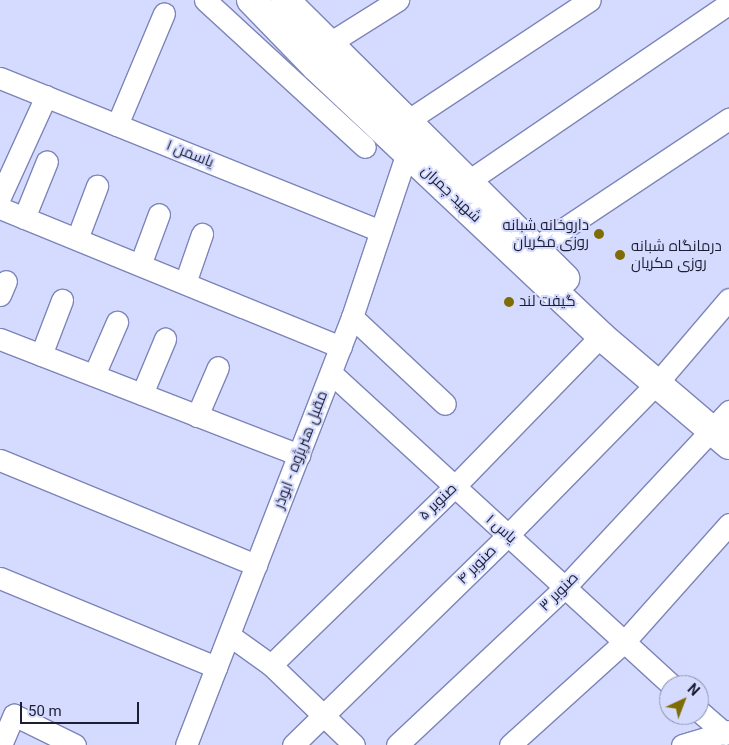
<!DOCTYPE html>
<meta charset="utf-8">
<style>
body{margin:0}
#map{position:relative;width:729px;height:745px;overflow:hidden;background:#d5dbfe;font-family:Roboto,Cairo,sans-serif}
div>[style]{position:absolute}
.roads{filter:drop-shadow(1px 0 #7d85b9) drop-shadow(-1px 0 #7d85b9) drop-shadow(0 1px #7d85b9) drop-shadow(0 -1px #7d85b9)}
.minor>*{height:21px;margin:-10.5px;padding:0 10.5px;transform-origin:10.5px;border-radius:10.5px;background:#fff}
.major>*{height:28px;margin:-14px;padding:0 14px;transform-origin:14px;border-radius:14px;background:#fff}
.dots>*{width:14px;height:14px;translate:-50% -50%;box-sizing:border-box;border:2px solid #d5dbfe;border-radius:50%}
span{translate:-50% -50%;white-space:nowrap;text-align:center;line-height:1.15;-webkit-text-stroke:4px #d5dbfe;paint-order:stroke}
.street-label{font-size:15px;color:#1c1f34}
.poi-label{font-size:15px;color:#1c1f34}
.right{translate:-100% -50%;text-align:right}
.left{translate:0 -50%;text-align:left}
.north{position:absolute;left:659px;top:675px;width:50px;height:50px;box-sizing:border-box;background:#d5dbfe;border:1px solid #8b90ad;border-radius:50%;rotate:43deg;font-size:14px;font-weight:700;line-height:20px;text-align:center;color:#1c1f34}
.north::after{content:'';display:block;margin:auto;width:18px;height:22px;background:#7e6c05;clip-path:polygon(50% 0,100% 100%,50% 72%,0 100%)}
.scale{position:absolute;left:20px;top:702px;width:119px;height:22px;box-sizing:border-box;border:2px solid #1c1f34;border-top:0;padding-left:6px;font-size:15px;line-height:18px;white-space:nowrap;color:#1c1f34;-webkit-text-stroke:4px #d5dbfe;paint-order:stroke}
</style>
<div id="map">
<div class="roads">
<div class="minor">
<div style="left:205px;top:0;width:217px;rotate:42.6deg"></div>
<div style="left:328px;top:44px;width:83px;rotate:-32.2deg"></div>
<div style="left:0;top:78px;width:410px;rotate:21.9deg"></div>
<div style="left:407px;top:121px;width:219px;rotate:-33.5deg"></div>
<div style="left:117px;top:125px;width:121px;rotate:-67.2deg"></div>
<div style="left:470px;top:180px;width:314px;rotate:-34.3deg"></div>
<div style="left:0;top:197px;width:111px;rotate:-65.5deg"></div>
<div style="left:0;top:208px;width:368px;rotate:22.2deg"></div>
<div style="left:24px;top:218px;width:61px;rotate:-68deg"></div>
<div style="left:77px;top:239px;width:57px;rotate:-69.3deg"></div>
<div style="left:536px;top:247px;width:232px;rotate:-33.6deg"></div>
<div style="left:140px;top:265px;width:54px;rotate:-69.6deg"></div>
<div style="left:185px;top:283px;width:52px;rotate:-70.9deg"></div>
<div style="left:0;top:295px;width:15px;rotate:-67deg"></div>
<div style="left:352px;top:317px;width:127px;rotate:43.1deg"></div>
<div style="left:0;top:339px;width:321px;rotate:21.2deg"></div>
<div style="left:41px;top:355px;width:59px;rotate:-69.1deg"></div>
<div style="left:331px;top:373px;width:461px;rotate:42.5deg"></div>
<div style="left:94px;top:375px;width:58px;rotate:-66.5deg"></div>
<div style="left:142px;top:394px;width:60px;rotate:-67.3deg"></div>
<div style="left:197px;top:416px;width:53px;rotate:-66.8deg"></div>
<div style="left:0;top:460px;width:277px;rotate:22.3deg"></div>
<div style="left:0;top:578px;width:234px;rotate:22.4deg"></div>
<div style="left:229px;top:635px;width:52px;rotate:35.5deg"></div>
<div style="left:271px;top:665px;width:115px;rotate:43.9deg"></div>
<div style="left:271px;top:665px;width:254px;rotate:-44.2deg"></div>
<div style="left:453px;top:488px;width:212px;rotate:-45.8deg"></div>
<div style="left:699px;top:711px;width:35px;rotate:41deg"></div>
<div style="left:1px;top:745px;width:33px;rotate:-67deg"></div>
<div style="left:14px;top:715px;width:68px;rotate:26.2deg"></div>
<div style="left:186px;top:745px;width:459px;rotate:-68.8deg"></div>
<div style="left:352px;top:317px;width:173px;rotate:-71.5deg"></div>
<div style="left:293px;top:745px;width:301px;rotate:-44.3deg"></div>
<div style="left:508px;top:535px;width:214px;rotate:-45.6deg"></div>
<div style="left:658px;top:382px;width:109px;rotate:-49.5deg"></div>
<div style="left:397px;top:745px;width:231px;rotate:-43.2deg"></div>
<div style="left:565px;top:587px;width:241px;rotate:-47deg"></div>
<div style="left:510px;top:745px;width:154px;rotate:-42.1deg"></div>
<div style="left:624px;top:642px;width:158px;rotate:-48.3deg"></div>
<div style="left:682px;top:745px;width:49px;rotate:-16.6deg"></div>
</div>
<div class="major">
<div style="left:251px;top:0;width:93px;rotate:45.9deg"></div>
<div style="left:316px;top:67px;width:392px;rotate:43.3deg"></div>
<div style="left:601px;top:336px;width:168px;rotate:40.4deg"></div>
<div style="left:285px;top:0;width:395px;rotate:44.8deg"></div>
</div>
</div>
<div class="dots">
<div style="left:599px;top:234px;background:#7e6c05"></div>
<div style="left:620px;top:255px;background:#7e6c05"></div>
<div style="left:509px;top:302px;background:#7e6c05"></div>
</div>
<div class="street-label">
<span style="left:190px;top:154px;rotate:22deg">یاسمن ۱</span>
<span style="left:451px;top:194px;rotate:43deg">شهید چمران</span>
<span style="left:301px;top:450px;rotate:-69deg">مقبل هنرپژوه - ابوذر</span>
<span style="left:438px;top:502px;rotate:-44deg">صنوبر ۵</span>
<span style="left:501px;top:529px;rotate:41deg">یاس ۱</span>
<span style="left:477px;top:565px;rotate:-45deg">صنوبر ۴</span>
<span style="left:559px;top:592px;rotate:-45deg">صنوبر ۳</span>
</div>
<div class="poi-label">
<span class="right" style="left:589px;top:234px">داروخانه شبانه<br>روزی مکریان</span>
<span class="left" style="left:631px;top:255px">درمانگاه شبانه<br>روزی مکریان</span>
<span class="left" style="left:519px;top:302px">گیفت لند</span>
</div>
<div class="north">N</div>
<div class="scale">50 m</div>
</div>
